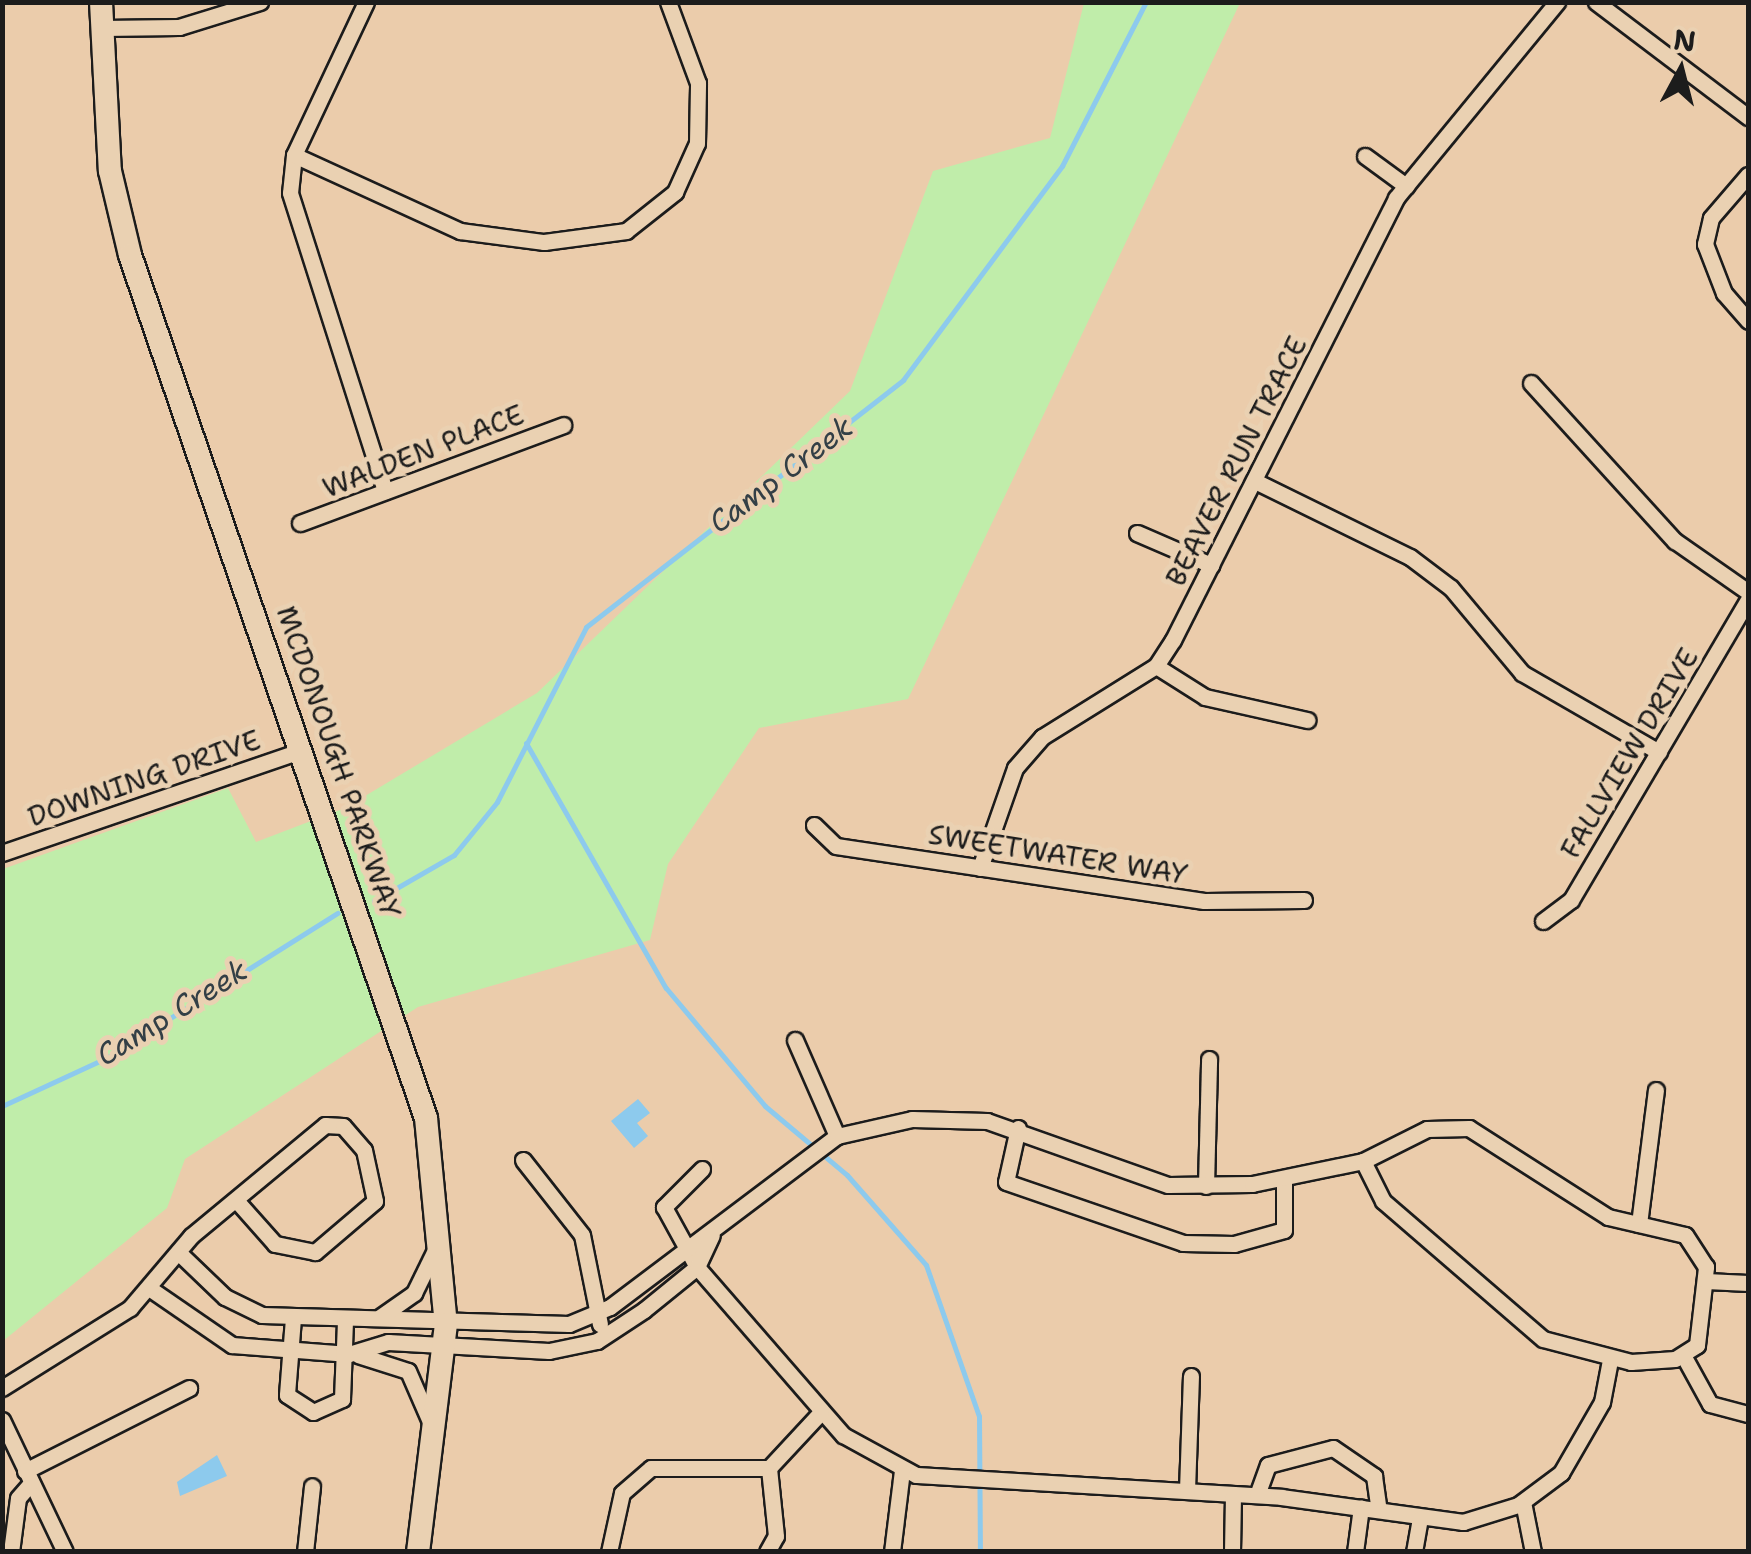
<!DOCTYPE html>
<style>
body{margin:0}
#map{position:relative;width:1751px;height:1554px;overflow:hidden;background:#ebccab;font-family:"Shantell Sans",sans-serif}
div>[style]{position:absolute}
.green>*{inset:0;background:#c0edaa}
.water>*{inset:0;background:#8dcaed}
.stream>*{height:5px;margin:-2.5px;padding:0 2.5px;transform-origin:2.5px;border-radius:2.5px;background:#8dcaed}
.roads{filter:drop-shadow(2px 0 #1c1c1c) drop-shadow(-2px 0 #1c1c1c) drop-shadow(0 2px #1c1c1c) drop-shadow(0 -2px #1c1c1c)}
.street>*{height:15px;margin:-7.5px;padding:0 7.5px;transform-origin:7.5px;border-radius:7.5px;background:#ead1b2}
.secondary>*{height:22px;margin:-11px;padding:0 11px;transform-origin:11px;border-radius:11px;background:#ead1b2}
span{translate:-50% -50%;white-space:nowrap;text-align:center;line-height:1.15;-webkit-text-stroke:10px #ead1b2;paint-order:stroke}
.street-label{font-size:28px;color:#1c1c1c}
.water-label{font-size:30px;color:#333f46;font-style:italic}
.frame{position:absolute;inset:0;border:5px solid #1c1c1c;pointer-events:none}
.north{position:absolute;left:1631px;top:20px;width:100px;height:100px;-webkit-text-stroke:8px #ead1b2;paint-order:stroke;rotate:7deg;font-size:28px;font-weight:700;line-height:40px;text-align:center;color:#1c1c1c}
.north::after{content:'';display:block;margin:auto;width:35px;height:45px;background:#1c1c1c;clip-path:polygon(50% 0,100% 100%,50% 72%,0 100%)}
</style>
<div id="map">
<div class="green">
<div style="clip-path:polygon(1084px 3px,1240px 3px,908px 699px,759px 728px,668px 864px,650px 940px,418px 1007px,185px 1159px,167px 1208px,3px 1341px,3px 869px,228px 788px,256px 842px,345px 808px,537px 693px,850px 391px,933px 171px,1050px 138px)"></div>
</div>
<div class="water">
<div style="clip-path:polygon(638px 1099px,650px 1113px,637px 1123px,648px 1136px,634px 1148px,611px 1121px)"></div>
<div style="clip-path:polygon(217px 1455px,227px 1476px,180px 1496px,177px 1482px)"></div>
</div>
<div class="stream">
<div style="left:526px;top:743px;width:282px;rotate:60.3deg"></div>
<div style="left:666px;top:988px;width:154px;rotate:50deg"></div>
<div style="left:765px;top:1106px;width:107px;rotate:40.1deg"></div>
<div style="left:847px;top:1175px;width:120px;rotate:48.7deg"></div>
<div style="left:926px;top:1265px;width:160px;rotate:70.7deg"></div>
<div style="left:979px;top:1416px;width:136px;rotate:89.6deg"></div>
<div style="left:374px;top:901px;width:92px;rotate:-29.9deg"></div>
<div style="left:454px;top:855px;width:68px;rotate:-50.9deg"></div>
<div style="left:497px;top:802px;width:196px;rotate:-63deg"></div>
<div style="left:586px;top:627px;width:402px;rotate:-37.9deg"></div>
<div style="left:903px;top:380px;width:267px;rotate:-53.4deg"></div>
<div style="left:1062px;top:166px;width:184px;rotate:-62.9deg"></div>
<div style="left:2px;top:1106px;width:117px;rotate:-24.8deg"></div>
<div style="left:108px;top:1057px;width:271px;rotate:-32.1deg"></div>
</div>
<div class="roads">
<div class="street">
<div style="left:366px;top:2px;width:169px;rotate:115.2deg"></div>
<div style="left:294px;top:155px;width:38px;rotate:96deg"></div>
<div style="left:290px;top:193px;width:313px;rotate:72.3deg"></div>
<div style="left:1596px;top:2px;width:191px;rotate:37.1deg"></div>
<div style="left:102px;top:28px;width:77px;rotate:-0.7deg"></div>
<div style="left:179px;top:27px;width:85px;rotate:-17.2deg"></div>
<div style="left:294px;top:155px;width:183px;rotate:24.6deg"></div>
<div style="left:460px;top:231px;width:85px;rotate:7.5deg"></div>
<div style="left:544px;top:242px;width:83px;rotate:-7.6deg"></div>
<div style="left:626px;top:231px;width:63px;rotate:-38.5deg"></div>
<div style="left:675px;top:192px;width:54px;rotate:-65.8deg"></div>
<div style="left:697px;top:143px;width:60px;rotate:-89deg"></div>
<div style="left:698px;top:83px;width:86px;rotate:-110.3deg"></div>
<div style="left:1365px;top:156px;width:51px;rotate:36.2deg"></div>
<div style="left:1748px;top:175px;width:57px;rotate:130.7deg"></div>
<div style="left:1711px;top:218px;width:27px;rotate:103deg"></div>
<div style="left:1705px;top:244px;width:53px;rotate:68.8deg"></div>
<div style="left:1724px;top:293px;width:37px;rotate:49deg"></div>
<div style="left:1531px;top:383px;width:214px;rotate:47.7deg"></div>
<div style="left:1675px;top:541px;width:89px;rotate:34.9deg"></div>
<div style="left:1259px;top:483px;width:168px;rotate:26.1deg"></div>
<div style="left:1410px;top:557px;width:51px;rotate:37.1deg"></div>
<div style="left:1451px;top:588px;width:111px;rotate:50.1deg"></div>
<div style="left:1522px;top:673px;width:158px;rotate:30deg"></div>
<div style="left:300px;top:523px;width:281px;rotate:-20.4deg"></div>
<div style="left:1137px;top:533px;width:81px;rotate:23.4deg"></div>
<div style="left:1156px;top:666px;width:58px;rotate:32.3deg"></div>
<div style="left:1205px;top:697px;width:105px;rotate:12.7deg"></div>
<div style="left:814px;top:825px;width:30px;rotate:44deg"></div>
<div style="left:836px;top:846px;width:372px;rotate:8.5deg"></div>
<div style="left:1204px;top:901px;width:100px;rotate:-0.6deg"></div>
<div style="left:2px;top:853px;width:317px;rotate:-18.9deg"></div>
<div style="left:980px;top:868px;width:106px;rotate:-70.7deg"></div>
<div style="left:1015px;top:768px;width:41px;rotate:-48.9deg"></div>
<div style="left:1042px;top:737px;width:134px;rotate:-31.9deg"></div>
<div style="left:1156px;top:666px;width:31px;rotate:-57deg"></div>
<div style="left:1173px;top:640px;width:495px;rotate:-63.2deg"></div>
<div style="left:1396px;top:198px;width:254px;rotate:-50.6deg"></div>
<div style="left:1543px;top:921px;width:35px;rotate:-37deg"></div>
<div style="left:1571px;top:900px;width:348px;rotate:-59.5deg"></div>
<div style="left:795px;top:1040px;width:105px;rotate:66.4deg"></div>
<div style="left:1018px;top:1128px;width:55px;rotate:102.5deg"></div>
<div style="left:1006px;top:1182px;width:187px;rotate:19deg"></div>
<div style="left:1183px;top:1243px;width:51px;rotate:1.1deg"></div>
<div style="left:1234px;top:1244px;width:52px;rotate:-15.6deg"></div>
<div style="left:1284px;top:1230px;width:52px;rotate:-90deg"></div>
<div style="left:523px;top:1160px;width:95px;rotate:51.8deg"></div>
<div style="left:582px;top:1235px;width:91px;rotate:78.6deg"></div>
<div style="left:702px;top:1169px;width:54px;rotate:135deg"></div>
<div style="left:664px;top:1207px;width:68px;rotate:61.2deg"></div>
<div style="left:697px;top:1267px;width:223px;rotate:49deg"></div>
<div style="left:843px;top:1435px;width:83px;rotate:28.7deg"></div>
<div style="left:916px;top:1475px;width:366px;rotate:3.4deg"></div>
<div style="left:1281px;top:1497px;width:184px;rotate:7.8deg"></div>
<div style="left:1463px;top:1522px;width:58px;rotate:-17.2deg"></div>
<div style="left:1518px;top:1505px;width:54px;rotate:-36.7deg"></div>
<div style="left:1561px;top:1473px;width:82px;rotate:-60deg"></div>
<div style="left:1602px;top:1402px;width:43px;rotate:-79.2deg"></div>
<div style="left:1206px;top:1186px;width:127px;rotate:-88.6deg"></div>
<div style="left:1639px;top:1224px;width:135px;rotate:-82.8deg"></div>
<div style="left:178px;top:1252px;width:65px;rotate:43.8deg"></div>
<div style="left:225px;top:1297px;width:41px;rotate:25.9deg"></div>
<div style="left:262px;top:1315px;width:307px;rotate:1.7deg"></div>
<div style="left:569px;top:1324px;width:44px;rotate:-22.5deg"></div>
<div style="left:610px;top:1307px;width:284px;rotate:-37deg"></div>
<div style="left:837px;top:1136px;width:77px;rotate:-12.8deg"></div>
<div style="left:912px;top:1119px;width:75px;rotate:1.5deg"></div>
<div style="left:987px;top:1121px;width:192px;rotate:19.5deg"></div>
<div style="left:1168px;top:1185px;width:84px;rotate:-0.7deg"></div>
<div style="left:1252px;top:1184px;width:113px;rotate:-11.7deg"></div>
<div style="left:1363px;top:1161px;width:45px;rotate:63.4deg"></div>
<div style="left:1383px;top:1201px;width:211px;rotate:40.8deg"></div>
<div style="left:1543px;top:1339px;width:91px;rotate:14.6deg"></div>
<div style="left:1631px;top:1362px;width:44px;rotate:-3.9deg"></div>
<div style="left:1675px;top:1359px;width:26px;rotate:-32deg"></div>
<div style="left:1697px;top:1345px;width:79px;rotate:-83.4deg"></div>
<div style="left:1706px;top:1267px;width:38px;rotate:-123deg"></div>
<div style="left:1685px;top:1235px;width:79px;rotate:-166.8deg"></div>
<div style="left:1608px;top:1217px;width:165px;rotate:-147.4deg"></div>
<div style="left:1469px;top:1128px;width:42px;rotate:178.6deg"></div>
<div style="left:1427px;top:1129px;width:72px;rotate:153.4deg"></div>
<div style="left:1706px;top:1281px;width:42px;rotate:2.7deg"></div>
<div style="left:149px;top:1288px;width:101px;rotate:34.5deg"></div>
<div style="left:232px;top:1345px;width:117px;rotate:4.4deg"></div>
<div style="left:349px;top:1354px;width:41px;rotate:-17.1deg"></div>
<div style="left:388px;top:1342px;width:161px;rotate:3.2deg"></div>
<div style="left:549px;top:1351px;width:49px;rotate:-11.8deg"></div>
<div style="left:597px;top:1341px;width:56px;rotate:-33.4deg"></div>
<div style="left:644px;top:1310px;width:68px;rotate:-39.1deg"></div>
<div style="left:697px;top:1267px;width:35px;rotate:-65deg"></div>
<div style="left:380px;top:1317px;width:42px;rotate:-35.2deg"></div>
<div style="left:414px;top:1293px;width:50px;rotate:-63.9deg"></div>
<div style="left:293px;top:1318px;width:77px;rotate:94.5deg"></div>
<div style="left:287px;top:1395px;width:31px;rotate:33deg"></div>
<div style="left:313px;top:1412px;width:32px;rotate:-24deg"></div>
<div style="left:342px;top:1399px;width:77px;rotate:-87.8deg"></div>
<div style="left:358px;top:1355px;width:52px;rotate:17.7deg"></div>
<div style="left:408px;top:1371px;width:58px;rotate:66.5deg"></div>
<div style="left:1683px;top:1355px;width:56px;rotate:61.1deg"></div>
<div style="left:1710px;top:1404px;width:39px;rotate:15deg"></div>
<div style="left:2px;top:1388px;width:151px;rotate:-32deg"></div>
<div style="left:130px;top:1308px;width:94px;rotate:-49.7deg"></div>
<div style="left:191px;top:1236px;width:174px;rotate:-39.6deg"></div>
<div style="left:325px;top:1125px;width:18px;rotate:3deg"></div>
<div style="left:343px;top:1126px;width:32px;rotate:49deg"></div>
<div style="left:364px;top:1150px;width:52px;rotate:77.8deg"></div>
<div style="left:375px;top:1201px;width:79px;rotate:139.6deg"></div>
<div style="left:315px;top:1252px;width:41px;rotate:-168.7deg"></div>
<div style="left:275px;top:1244px;width:59px;rotate:-131.6deg"></div>
<div style="left:2px;top:1420px;width:146px;rotate:64.5deg"></div>
<div style="left:769px;top:1468px;width:76px;rotate:-47.1deg"></div>
<div style="left:25px;top:1471px;width:184px;rotate:-26.8deg"></div>
<div style="left:1187px;top:1490px;width:114px;rotate:-88deg"></div>
<div style="left:1257px;top:1495px;width:32px;rotate:-70deg"></div>
<div style="left:1268px;top:1465px;width:67px;rotate:-14.7deg"></div>
<div style="left:1333px;top:1448px;width:50px;rotate:34.3deg"></div>
<div style="left:1374px;top:1476px;width:34px;rotate:82deg"></div>
<div style="left:1523px;top:1502px;width:51px;rotate:78.7deg"></div>
<div style="left:11px;top:1552px;width:54px;rotate:-82.6deg"></div>
<div style="left:18px;top:1498px;width:20px;rotate:-49deg"></div>
<div style="left:305px;top:1552px;width:66px;rotate:-83.9deg"></div>
<div style="left:609px;top:1552px;width:60px;rotate:-77.6deg"></div>
<div style="left:622px;top:1493px;width:38px;rotate:-41deg"></div>
<div style="left:651px;top:1468px;width:118px"></div>
<div style="left:767px;top:1552px;width:18px;rotate:-61deg"></div>
<div style="left:776px;top:1536px;width:68px;rotate:-95.9deg"></div>
<div style="left:892px;top:1552px;width:82px;rotate:-83deg"></div>
<div style="left:1232px;top:1552px;width:58px;rotate:-89deg"></div>
<div style="left:1355px;top:1552px;width:45px;rotate:-82.4deg"></div>
<div style="left:1414px;top:1552px;width:34px;rotate:-80deg"></div>
</div>
<div class="secondary">
<div style="left:101px;top:2px;width:169px;rotate:87deg"></div>
<div style="left:110px;top:171px;width:86px;rotate:76.6deg"></div>
<div style="left:130px;top:255px;width:912px;rotate:71.07deg"></div>
<div style="left:426px;top:1118px;width:207px;rotate:84.5deg"></div>
<div style="left:446px;top:1324px;width:230px;rotate:97deg"></div>
</div>
</div>
<div class="street-label">
<span style="left:423px;top:451px;rotate:-21deg">WALDEN PLACE</span>
<span style="left:1236px;top:461px;rotate:-63deg">BEAVER RUN TRACE</span>
<span style="left:1629px;top:753px;rotate:-59deg">FALLVIEW DRIVE</span>
<span style="left:339px;top:762px;rotate:71deg">MCDONOUGH PARKWAY</span>
<span style="left:144px;top:778px;rotate:-19deg">DOWNING DRIVE</span>
<span style="left:1058px;top:854px;rotate:9deg">SWEETWATER WAY</span>
</div>
<div class="water-label">
<span style="left:781px;top:475px;rotate:-37deg">Camp Creek</span>
<span style="left:172px;top:1013px;rotate:-32deg">Camp Creek</span>
</div>
<div class="frame"></div>
<div class="north">N</div>
</div>
